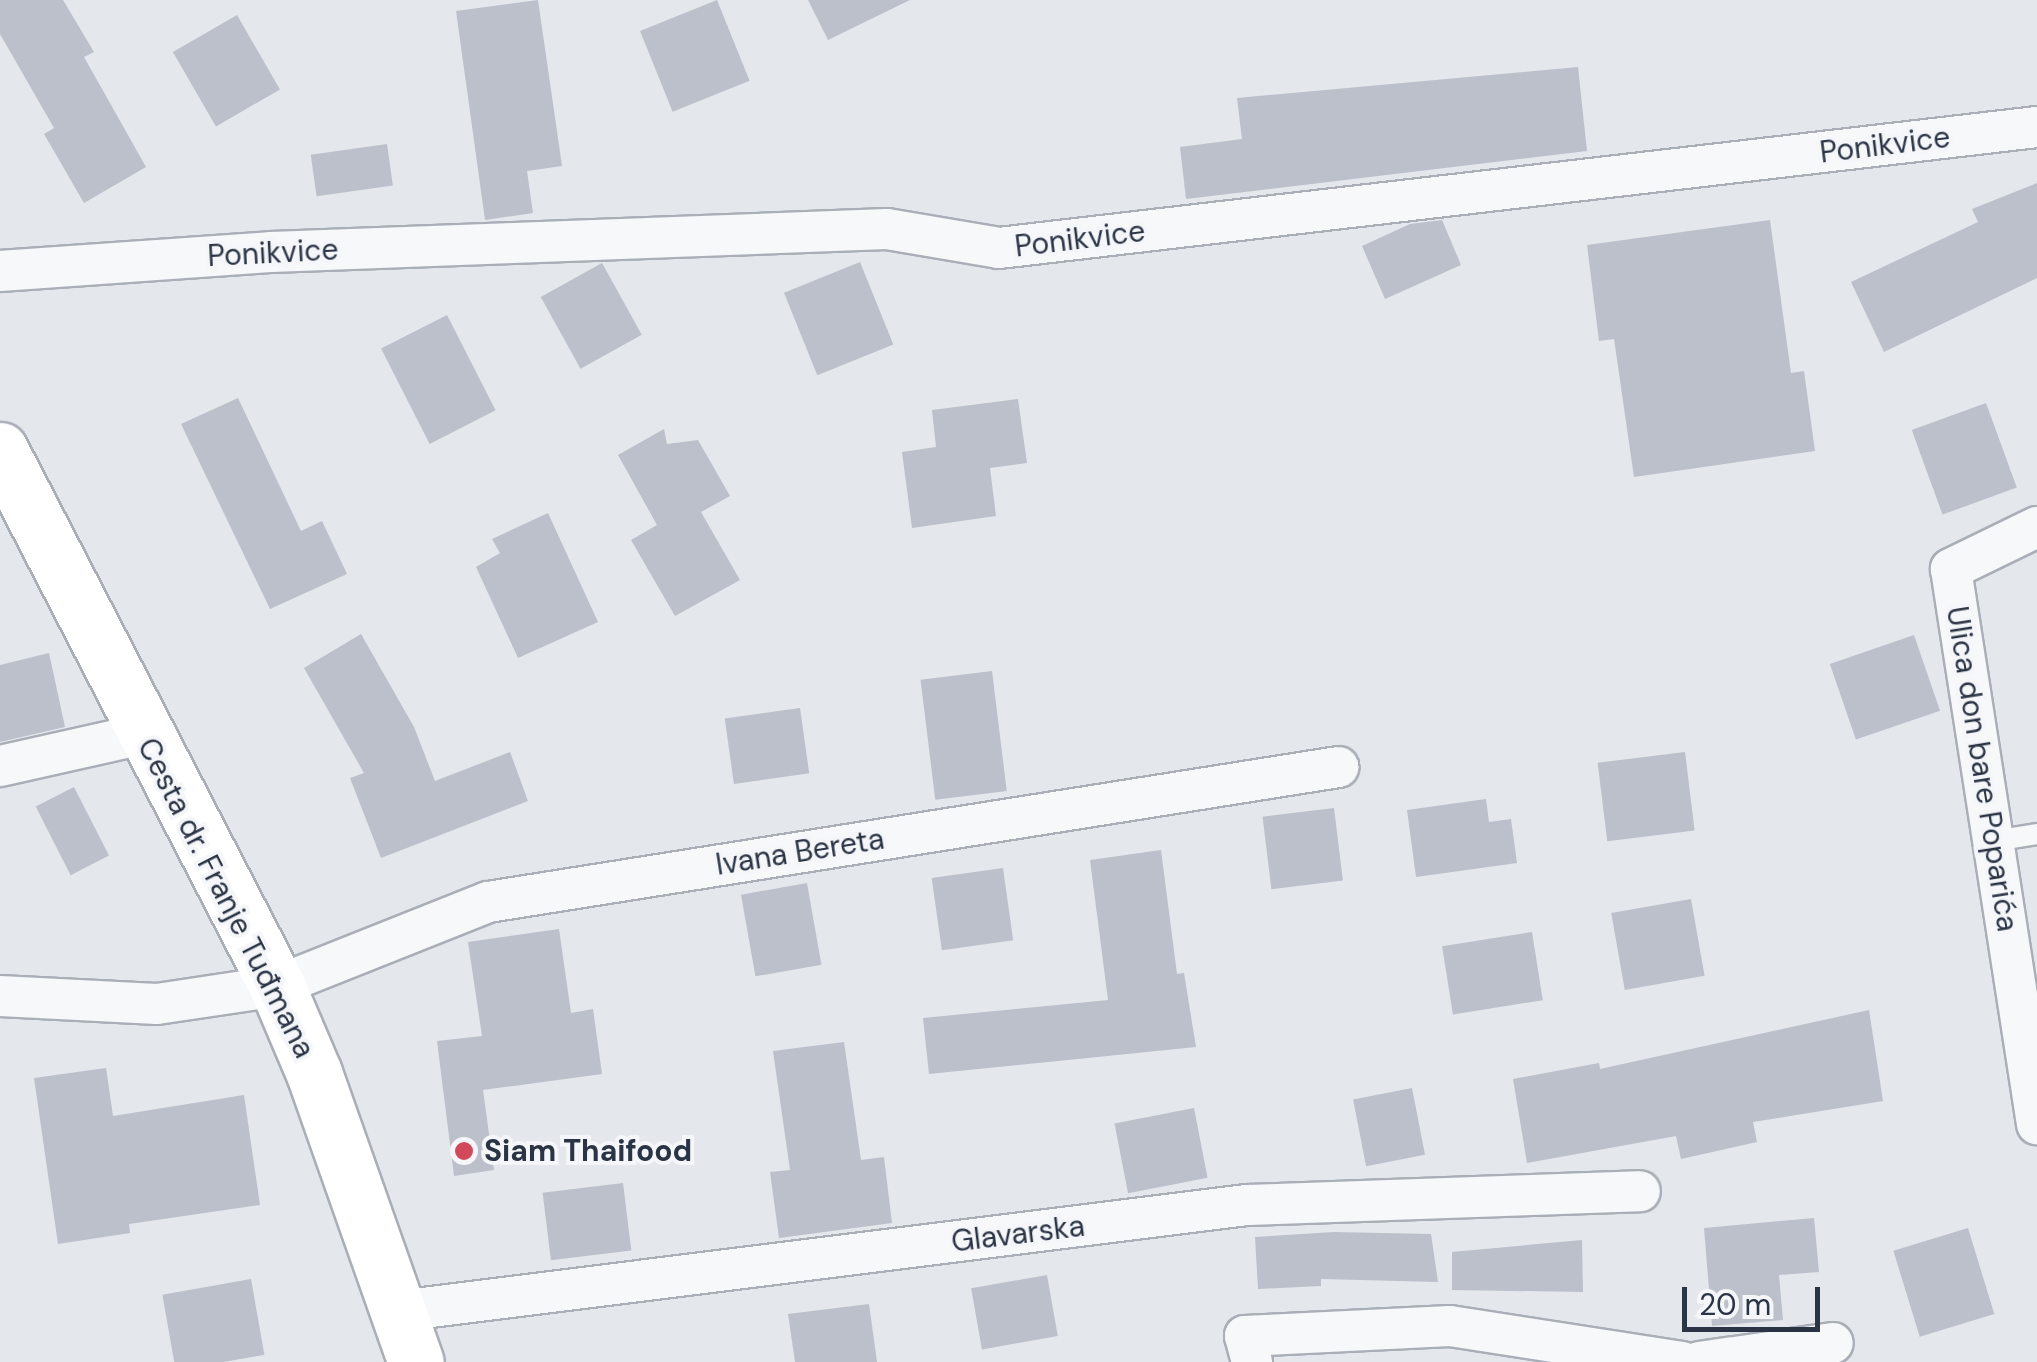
<!DOCTYPE html>
<meta charset="utf-8">
<style>
body{margin:0}
#map{position:relative;width:2037px;height:1362px;overflow:hidden;background:#e4e7ec;font-family:"DM Sans",sans-serif}
div>[style]{position:absolute}
.building>*{inset:0;background:#bbc0ca;transform-origin:0 0}
.roads{filter:drop-shadow(2px 0 #a9aeb7) drop-shadow(-2px 0 #a9aeb7) drop-shadow(0 2px #a9aeb7) drop-shadow(0 -2px #a9aeb7)}
.service>*{height:20px;margin:-10px;padding:0 10px;transform-origin:10px;border-radius:10px;background:#f7f8fa}
.minor>*{height:40px;margin:-20px;padding:0 20px;transform-origin:20px;border-radius:20px;background:#f7f8fa}
.secondary>*{height:55px;margin:-27.5px;padding:0 27.5px;transform-origin:27.5px;border-radius:27.5px;background:#fff}
.dots>*{width:28px;height:28px;translate:-50% -50%;box-sizing:border-box;border:5px solid #f4f6f9;border-radius:50%}
span{translate:-50% -50%;white-space:nowrap;text-align:center;line-height:1.15;-webkit-text-stroke:8px #f4f6f9;paint-order:stroke}
.street-label{font-size:30px;color:#2b3445}
.poi-label{font-size:30px;color:#2b3445;font-weight:700}
.left{translate:0 -50%;text-align:left}
.scale{position:absolute;left:1682px;top:1287px;width:138px;height:45px;box-sizing:border-box;border:5px solid #2b3445;border-top:0;padding-left:12px;font-size:30px;line-height:35px;white-space:nowrap;color:#2b3445;-webkit-text-stroke:8px #f4f6f9;paint-order:stroke}
</style>
<div id="map">
<div class="building">
<div style="clip-path:polygon(0 0,63px 0,94px 52px,84px 57px,146px 167px,84px 203px,44px 134px,54px 128px,0 34px)"></div>
<div style="clip-path:polygon(538px 0,562px 166px,527px 171px,533px 213px,485px 220px,456px 11px)"></div>
<div style="left:717px;top:0;width:87px;height:83px;rotate:68deg"></div>
<div style="clip-path:polygon(808px 0,910px 0,828px 40px)"></div>
<div style="left:237px;top:15px;width:86px;height:74px;rotate:60deg"></div>
<div style="clip-path:polygon(1578px 67px,1587px 151px,1186px 199px,1180px 147px,1242px 139px,1237px 98px)"></div>
<div style="left:387px;top:144px;width:42px;height:77px;rotate:82deg"></div>
<div style="clip-path:polygon(2037px 183px,2037px 278px,1884px 352px,1851px 282px,1978px 222px,1972px 209px)"></div>
<div style="clip-path:polygon(1442px 220px,1461px 265px,1385px 299px,1362px 246px,1410px 224px)"></div>
<div style="clip-path:polygon(1770px 220px,1791px 373px,1804px 371px,1815px 451px,1634px 477px,1614px 339px,1599px 341px,1587px 245px)"></div>
<div style="left:860px;top:262px;width:89px;height:82px;rotate:68deg"></div>
<div style="left:602px;top:263px;width:82px;height:70px;rotate:61deg"></div>
<div style="left:447px;top:315px;width:107px;height:74px;rotate:63deg"></div>
<div style="clip-path:polygon(238px 398px,301px 531px,322px 521px,347px 574px,270px 609px,181px 424px)"></div>
<div style="clip-path:polygon(1018px 399px,1027px 463px,990px 468px,996px 516px,912px 528px,902px 452px,936px 447px,932px 410px)"></div>
<div style="left:1986px;top:403px;width:90px;height:79px;rotate:70deg"></div>
<div style="clip-path:polygon(664px 429px,667px 444px,698px 440px,730px 496px,701px 512px,740px 580px,675px 616px,631px 540px,657px 525px,618px 455px)"></div>
<div style="clip-path:polygon(548px 513px,598px 622px,518px 658px,476px 567px,500px 553px,492px 539px)"></div>
<div style="clip-path:polygon(361px 634px,414px 727px,435px 781px,510px 752px,528px 801px,381px 858px,350px 778px,364px 773px,304px 668px)"></div>
<div style="left:1914px;top:635px;width:80px;height:89px;rotate:71deg"></div>
<div style="clip-path:polygon(49px 653px,65px 727px,0 742px,0 665px)"></div>
<div style="left:992px;top:671px;width:121px;height:72px;rotate:83deg"></div>
<div style="left:800px;top:708px;width:66px;height:76px;rotate:82deg"></div>
<div style="left:1685px;top:752px;width:79px;height:88px;rotate:83deg"></div>
<div style="left:74px;top:787px;width:77px;height:43px;rotate:63deg"></div>
<div style="clip-path:polygon(1486px 799px,1489px 822px,1511px 819px,1517px 863px,1416px 877px,1407px 810px)"></div>
<div style="left:1334px;top:808px;width:73px;height:72px;rotate:83deg"></div>
<div style="clip-path:polygon(1161px 850px,1177px 974px,1184px 973px,1196px 1047px,929px 1074px,923px 1018px,1108px 1000px,1090px 860px)"></div>
<div style="left:1003px;top:868px;width:73px;height:72px;rotate:82deg"></div>
<div style="left:807px;top:883px;width:83px;height:67px;rotate:80deg"></div>
<div style="left:1691px;top:899px;width:78px;height:81px;rotate:80deg"></div>
<div style="clip-path:polygon(559px 929px,571px 1013px,593px 1009px,602px 1074px,483px 1090px,494px 1170px,454px 1176px,437px 1041px,482px 1036px,468px 942px)"></div>
<div style="left:1532px;top:932px;width:69px;height:91px;rotate:81deg"></div>
<div style="clip-path:polygon(1869px 1010px,1883px 1101px,1753px 1122px,1757px 1142px,1681px 1159px,1676px 1136px,1527px 1163px,1513px 1079px,1599px 1063px,1600px 1069px)"></div>
<div style="clip-path:polygon(844px 1042px,861px 1160px,884px 1157px,892px 1223px,779px 1238px,770px 1172px,790px 1170px,773px 1051px)"></div>
<div style="clip-path:polygon(106px 1068px,113px 1116px,244px 1095px,260px 1205px,129px 1224px,130px 1233px,58px 1244px,34px 1078px)"></div>
<div style="left:1412px;top:1088px;width:68px;height:60px;rotate:79deg"></div>
<div style="left:1194px;top:1108px;width:71px;height:81px;rotate:79deg"></div>
<div style="left:623px;top:1183px;width:68px;height:81px;rotate:83deg"></div>
<div style="clip-path:polygon(1814px 1218px,1819px 1272px,1779px 1275px,1783px 1320px,1712px 1326px,1704px 1228px)"></div>
<div style="left:1968px;top:1228px;width:90px;height:78px;rotate:73deg"></div>
<div style="clip-path:polygon(1334px 1232px,1431px 1234px,1438px 1282px,1321px 1279px,1321px 1286px,1258px 1289px,1255px 1237px)"></div>
<div style="clip-path:polygon(1582px 1240px,1583px 1292px,1452px 1290px,1452px 1252px)"></div>
<div style="left:1047px;top:1275px;width:62px;height:77px;rotate:80deg"></div>
<div style="left:251px;top:1279px;width:77px;height:90px;rotate:80deg"></div>
<div style="clip-path:polygon(869px 1304px,877px 1362px,795px 1362px,788px 1314px)"></div>
</div>
<div class="roads">
<div class="service">
<div style="left:1993px;top:841px;width:45px;rotate:-9deg"></div>
</div>
<div class="minor">
<div style="left:0;top:271px;width:272px;rotate:-4deg"></div>
<div style="left:271px;top:252px;width:616px;rotate:-2.14deg"></div>
<div style="left:887px;top:229px;width:114px;rotate:9.6deg"></div>
<div style="left:999px;top:248px;width:1045px;rotate:-6.65deg"></div>
<div style="left:2037px;top:527px;width:96px;rotate:154deg"></div>
<div style="left:1951px;top:569px;width:562px;rotate:81.19deg"></div>
<div style="left:0;top:766px;width:147px;rotate:-12.6deg"></div>
<div style="left:0;top:996px;width:157px;rotate:2.9deg"></div>
<div style="left:157px;top:1004px;width:121px;rotate:-8.5deg"></div>
<div style="left:277px;top:986px;width:227px;rotate:-21.7deg"></div>
<div style="left:488px;top:902px;width:861px;rotate:-9.02deg"></div>
<div style="left:399px;top:1311px;width:855px;rotate:-7.13deg"></div>
<div style="left:1247px;top:1205px;width:393px;rotate:-2deg"></div>
<div style="left:1252px;top:1362px;width:27px;rotate:-105deg"></div>
<div style="left:1245px;top:1336px;width:205px;rotate:-2.8deg"></div>
<div style="left:1450px;top:1326px;width:235px;rotate:8.8deg"></div>
<div style="left:1699px;top:1362px;width:135px;rotate:-8.1deg"></div>
</div>
<div class="secondary">
<div style="left:0;top:450px;width:603px;rotate:62.67deg"></div>
<div style="left:277px;top:986px;width:95px;rotate:67deg"></div>
<div style="left:314px;top:1073px;width:306px;rotate:70.6deg"></div>
</div>
</div>
<div class="dots">
<div style="left:464px;top:1151px;background:#d1495b"></div>
</div>
<div class="street-label">
<span style="left:1885px;top:145px;rotate:-7deg">Ponikvice</span>
<span style="left:1080px;top:239px;rotate:-7deg">Ponikvice</span>
<span style="left:273px;top:253px;rotate:-3deg">Ponikvice</span>
<span style="left:1982px;top:769px;rotate:81deg">Ulica don bare Poparića</span>
<span style="left:800px;top:852px;rotate:-9deg">Ivana Bereta</span>
<span style="left:226px;top:898px;rotate:63deg">Cesta dr. Franje Tuđmana</span>
<span style="left:1018px;top:1234px;rotate:-7deg">Glavarska</span>
</div>
<div class="poi-label">
<span class="left" style="left:484px;top:1151px">Siam Thaifood</span>
</div>
<div class="scale">20 m</div>
</div>
